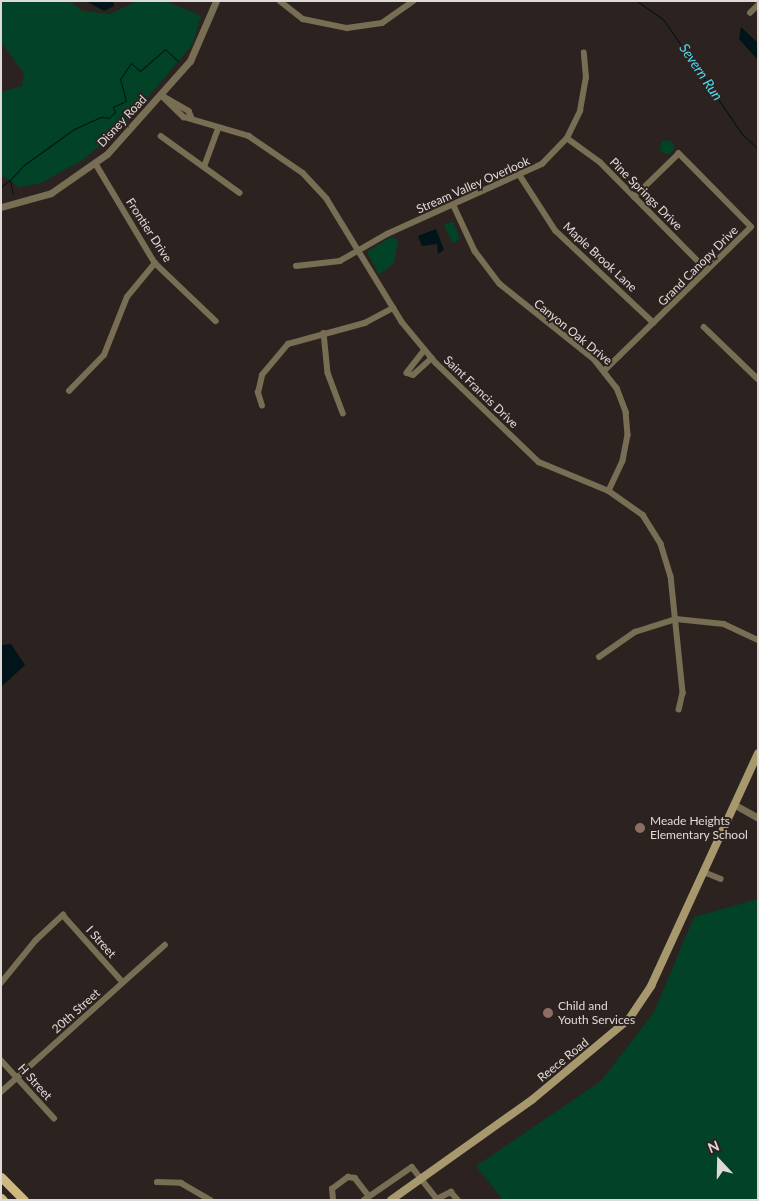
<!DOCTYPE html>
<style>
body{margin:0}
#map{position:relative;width:759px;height:1201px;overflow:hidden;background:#2c221f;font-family:Lato,sans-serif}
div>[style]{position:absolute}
.green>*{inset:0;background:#024328}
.round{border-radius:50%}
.water>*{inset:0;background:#001419}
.stream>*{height:1px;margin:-0.5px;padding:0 0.5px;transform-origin:0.5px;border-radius:0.5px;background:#001419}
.minor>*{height:5.5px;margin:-2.75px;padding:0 2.75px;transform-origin:2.75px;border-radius:2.75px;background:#786e54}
.tertiary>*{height:7px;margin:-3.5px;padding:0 3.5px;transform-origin:3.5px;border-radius:3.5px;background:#786e54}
.secondary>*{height:8px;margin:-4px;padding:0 4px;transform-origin:4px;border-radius:4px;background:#a7986d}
.primary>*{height:9px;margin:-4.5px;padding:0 4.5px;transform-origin:4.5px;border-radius:4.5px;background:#ccb880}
.dots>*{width:14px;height:14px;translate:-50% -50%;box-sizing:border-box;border:2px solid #2c221f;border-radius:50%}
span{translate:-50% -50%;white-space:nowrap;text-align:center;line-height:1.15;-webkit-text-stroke:4px #2c221f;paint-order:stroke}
.street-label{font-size:12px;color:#e0dad7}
.poi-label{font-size:12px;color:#e0dad7}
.left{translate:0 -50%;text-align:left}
.water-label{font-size:14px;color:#4dd7ef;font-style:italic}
.frame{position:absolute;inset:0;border:2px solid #e0dad7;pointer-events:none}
.north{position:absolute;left:694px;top:1136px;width:50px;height:50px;-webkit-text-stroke:4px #2c221f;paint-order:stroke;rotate:339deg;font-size:14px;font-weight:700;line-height:20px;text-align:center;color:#e0dad7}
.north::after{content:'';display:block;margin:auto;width:18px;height:22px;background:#e0dad7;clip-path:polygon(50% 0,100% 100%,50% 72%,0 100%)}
</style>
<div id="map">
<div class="green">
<div style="clip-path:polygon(1px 1px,69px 1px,83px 11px,110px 14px,137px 1px,166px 1px,201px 16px,192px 45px,121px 129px,81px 161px,41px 183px,19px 187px,1px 175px,1px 92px,22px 86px,24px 73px,1px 42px)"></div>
<div class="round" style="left:660px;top:140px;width:14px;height:14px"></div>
<div style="clip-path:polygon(453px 221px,460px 239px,453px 244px,444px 225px)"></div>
<div style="clip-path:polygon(391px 237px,398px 240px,394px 263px,379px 275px,367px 252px)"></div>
<div style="clip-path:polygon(758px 899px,758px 1200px,503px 1200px,476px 1166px,601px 1081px,654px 1012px,694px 917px)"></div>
</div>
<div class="water">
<div style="clip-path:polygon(86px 1px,113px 1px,114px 6px,104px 11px)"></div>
<div style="clip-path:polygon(741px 27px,758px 43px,758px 60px,739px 39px)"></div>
<div style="clip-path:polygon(436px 229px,444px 250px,438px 254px,437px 244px,422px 246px,418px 236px)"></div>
<div style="clip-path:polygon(11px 644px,25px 665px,1px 687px,1px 645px)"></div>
</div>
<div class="stream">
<div style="left:637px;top:1px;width:32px;rotate:35deg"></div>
<div style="left:663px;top:19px;width:140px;rotate:55.5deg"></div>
<div style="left:742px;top:134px;width:22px;rotate:43deg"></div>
<div style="left:1px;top:187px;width:11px;rotate:-41deg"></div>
<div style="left:13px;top:194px;width:14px;rotate:-102deg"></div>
<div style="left:10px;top:180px;width:21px;rotate:-47deg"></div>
<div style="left:24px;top:165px;width:62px;rotate:-35.8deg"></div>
<div style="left:74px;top:129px;width:30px;rotate:-24deg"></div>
<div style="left:101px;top:117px;width:8px;rotate:7deg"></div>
<div style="left:109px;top:118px;width:8px;rotate:-45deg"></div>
<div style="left:115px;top:112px;width:5px;rotate:-112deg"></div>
<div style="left:113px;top:107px;width:14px;rotate:-25deg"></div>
<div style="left:126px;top:101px;width:23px;rotate:-105deg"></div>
<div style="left:120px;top:79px;width:19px;rotate:-55deg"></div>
<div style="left:131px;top:63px;width:12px;rotate:42deg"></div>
<div style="left:140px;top:71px;width:33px;rotate:-41deg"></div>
<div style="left:165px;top:49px;width:18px;rotate:43deg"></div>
</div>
<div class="minor">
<div style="left:280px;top:1px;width:29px;rotate:38deg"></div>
<div style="left:303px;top:19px;width:45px;rotate:11.6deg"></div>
<div style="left:347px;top:28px;width:35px;rotate:-8deg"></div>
<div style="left:382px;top:23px;width:39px;rotate:-35deg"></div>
<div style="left:750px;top:13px;width:11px;rotate:-45deg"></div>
<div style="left:161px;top:95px;width:32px;rotate:44deg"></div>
<div style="left:184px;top:117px;width:68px;rotate:16.3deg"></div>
<div style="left:249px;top:136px;width:65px;rotate:34.4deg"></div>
<div style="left:303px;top:173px;width:35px;rotate:47deg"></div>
<div style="left:327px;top:199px;width:144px;rotate:58.6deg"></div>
<div style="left:402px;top:322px;width:53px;rotate:50.3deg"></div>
<div style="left:436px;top:363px;width:143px;rotate:43.9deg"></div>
<div style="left:539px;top:462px;width:76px;rotate:22.5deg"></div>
<div style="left:609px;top:491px;width:42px;rotate:35.2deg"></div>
<div style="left:643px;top:515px;width:34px;rotate:58deg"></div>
<div style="left:661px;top:544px;width:34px;rotate:73deg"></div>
<div style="left:671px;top:576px;width:118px;rotate:84.1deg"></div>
<div style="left:683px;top:693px;width:17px;rotate:103deg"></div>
<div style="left:161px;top:95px;width:32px;rotate:30deg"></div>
<div style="left:189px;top:111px;width:8px;rotate:67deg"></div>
<div style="left:161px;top:136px;width:97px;rotate:35.8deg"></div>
<div style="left:567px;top:138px;width:41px;rotate:36deg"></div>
<div style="left:600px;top:162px;width:152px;rotate:45.3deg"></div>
<div style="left:96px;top:164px;width:115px;rotate:59.2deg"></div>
<div style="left:155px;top:263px;width:84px;rotate:43.6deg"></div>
<div style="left:204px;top:167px;width:40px;rotate:-69.8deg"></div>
<div style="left:521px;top:177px;width:64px;rotate:57.1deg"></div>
<div style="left:556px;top:231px;width:134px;rotate:43.2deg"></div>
<div style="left:454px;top:206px;width:50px;rotate:65deg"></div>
<div style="left:475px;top:251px;width:41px;rotate:52.9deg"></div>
<div style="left:500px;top:284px;width:120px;rotate:38.6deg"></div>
<div style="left:594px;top:359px;width:37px;rotate:52deg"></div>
<div style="left:617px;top:388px;width:26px;rotate:69deg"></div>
<div style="left:626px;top:412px;width:23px;rotate:85deg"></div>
<div style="left:628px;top:435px;width:26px;rotate:101deg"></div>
<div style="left:623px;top:461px;width:33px;rotate:115deg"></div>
<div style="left:296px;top:266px;width:44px;rotate:-6.5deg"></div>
<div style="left:340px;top:261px;width:54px;rotate:-29.9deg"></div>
<div style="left:387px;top:234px;width:170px;rotate:-24.3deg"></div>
<div style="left:542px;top:164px;width:36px;rotate:-46deg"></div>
<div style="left:567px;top:138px;width:30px;rotate:-64deg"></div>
<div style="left:580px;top:111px;width:34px;rotate:-80deg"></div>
<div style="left:586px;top:78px;width:25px;rotate:-95deg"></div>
<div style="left:704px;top:327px;width:75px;rotate:43.9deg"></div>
<div style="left:324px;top:333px;width:40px;rotate:84.3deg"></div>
<div style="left:328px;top:373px;width:43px;rotate:69.4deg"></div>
<div style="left:425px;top:350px;width:29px;rotate:128deg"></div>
<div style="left:407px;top:373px;width:6px;rotate:18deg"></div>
<div style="left:413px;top:375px;width:25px;rotate:-42deg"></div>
<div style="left:605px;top:370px;width:204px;rotate:-44.4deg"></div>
<div style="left:751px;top:227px;width:103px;rotate:-134.6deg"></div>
<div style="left:679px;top:154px;width:62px;rotate:135.7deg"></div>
<div style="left:69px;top:391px;width:50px;rotate:-45.8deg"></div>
<div style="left:104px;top:355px;width:62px;rotate:-68.4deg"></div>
<div style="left:127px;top:297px;width:44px;rotate:-50.5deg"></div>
<div style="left:262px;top:406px;width:14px;rotate:-107deg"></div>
<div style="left:258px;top:393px;width:18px;rotate:-77deg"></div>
<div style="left:262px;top:375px;width:40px;rotate:-50deg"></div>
<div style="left:288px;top:344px;width:80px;rotate:-15.3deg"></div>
<div style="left:365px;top:323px;width:32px;rotate:-28deg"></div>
<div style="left:599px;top:657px;width:44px;rotate:-34.8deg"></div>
<div style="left:635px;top:632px;width:43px;rotate:-17.6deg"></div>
<div style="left:676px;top:619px;width:48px;rotate:5.9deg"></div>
<div style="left:724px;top:624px;width:38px;rotate:25deg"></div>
<div style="left:704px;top:872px;width:18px;rotate:22deg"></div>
<div style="left:1px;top:983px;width:55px;rotate:-50.9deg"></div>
<div style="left:36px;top:940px;width:37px;rotate:-43deg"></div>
<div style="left:63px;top:915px;width:90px;rotate:48.2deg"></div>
<div style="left:1px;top:1060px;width:79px;rotate:47.6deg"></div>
<div style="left:1px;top:1092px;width:220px;rotate:-41.9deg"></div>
<div style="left:157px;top:1182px;width:24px;rotate:2deg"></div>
<div style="left:181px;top:1183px;width:34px;rotate:30deg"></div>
<div style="left:437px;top:1199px;width:16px;rotate:-27deg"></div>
<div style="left:451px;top:1192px;width:11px;rotate:49deg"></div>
<div style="left:333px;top:1200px;width:11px;rotate:-95deg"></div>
<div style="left:332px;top:1189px;width:20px;rotate:-37deg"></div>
<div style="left:348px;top:1177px;width:7px;rotate:8deg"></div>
<div style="left:355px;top:1178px;width:23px;rotate:52deg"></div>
<div style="left:364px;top:1200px;width:58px;rotate:-34.5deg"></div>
<div style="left:412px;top:1167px;width:42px;rotate:51.8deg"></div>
</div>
<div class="tertiary">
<div style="left:1px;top:207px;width:52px;rotate:-15.6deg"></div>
<div style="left:51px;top:193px;width:68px;rotate:-34.9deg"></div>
<div style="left:107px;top:154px;width:125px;rotate:-48.3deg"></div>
<div style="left:190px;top:61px;width:65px;rotate:-66.6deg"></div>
<div style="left:735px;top:805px;width:26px;rotate:29deg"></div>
</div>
<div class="secondary">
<div style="left:391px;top:1200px;width:174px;rotate:-35.4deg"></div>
<div style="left:533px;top:1099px;width:125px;rotate:-39.8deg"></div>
<div style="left:629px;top:1019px;width:40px;rotate:-56deg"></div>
<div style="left:651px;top:986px;width:256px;rotate:-65.3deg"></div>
</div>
<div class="primary">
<div style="left:1px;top:1177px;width:33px;rotate:45deg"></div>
<div style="left:1px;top:1198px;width:3px;rotate:45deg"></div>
</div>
<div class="dots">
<div style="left:640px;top:828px;background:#8d6e63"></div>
<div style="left:548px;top:1013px;background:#8d6e63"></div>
</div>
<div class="street-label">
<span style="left:122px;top:121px;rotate:-47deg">Disney Road</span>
<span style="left:473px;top:185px;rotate:-24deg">Stream Valley Overlook</span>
<span style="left:646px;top:194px;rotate:45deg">Pine Springs Drive</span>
<span style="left:149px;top:230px;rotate:57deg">Frontier Drive</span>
<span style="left:600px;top:257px;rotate:43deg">Maple Brook Lane</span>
<span style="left:698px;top:266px;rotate:-45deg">Grand Canopy Drive</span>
<span style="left:573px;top:332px;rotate:39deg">Canyon Oak Drive</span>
<span style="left:481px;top:392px;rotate:44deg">Saint Francis Drive</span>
<span style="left:101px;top:942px;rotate:48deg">I Street</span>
<span style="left:76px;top:1011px;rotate:-42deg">20th Street</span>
<span style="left:563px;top:1060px;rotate:-39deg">Reece Road</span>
<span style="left:35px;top:1082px;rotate:48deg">H Street</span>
</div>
<div class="poi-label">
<span class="left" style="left:650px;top:828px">Meade Heights<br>Elementary School</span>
<span class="left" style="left:558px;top:1013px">Child and<br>Youth Services</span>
</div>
<div class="water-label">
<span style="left:701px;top:72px;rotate:56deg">Severn Run</span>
</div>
<div class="frame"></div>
<div class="north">N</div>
</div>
